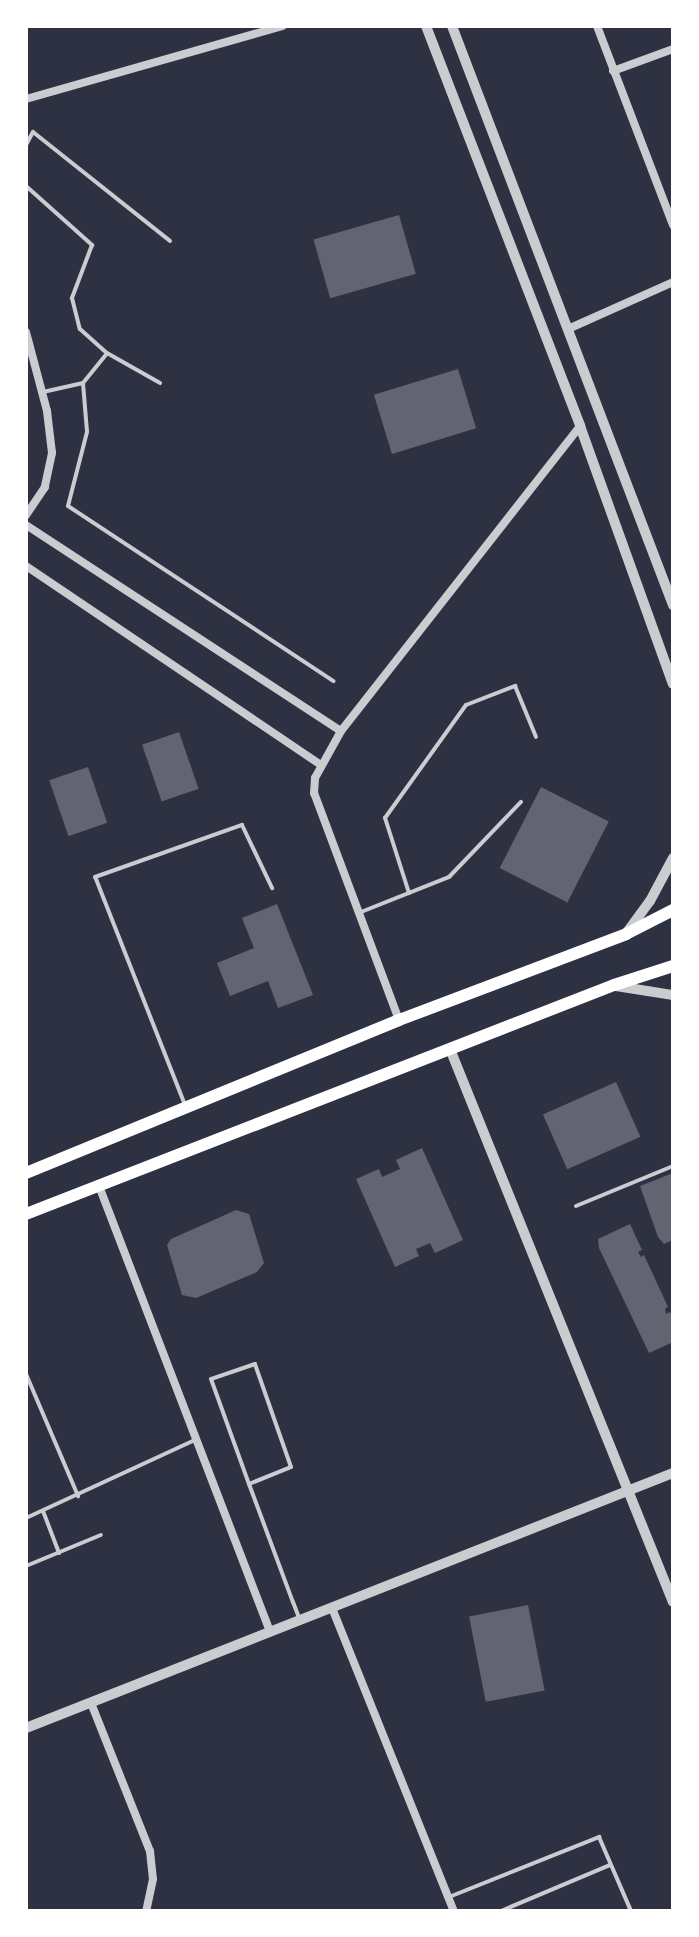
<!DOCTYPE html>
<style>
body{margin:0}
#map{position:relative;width:699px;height:1937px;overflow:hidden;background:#2d3142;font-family:"Fira Sans Condensed",sans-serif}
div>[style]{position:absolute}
.building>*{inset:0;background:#626471;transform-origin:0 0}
.service>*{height:4px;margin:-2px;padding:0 2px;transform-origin:2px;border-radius:2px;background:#caccd0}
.minor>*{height:8px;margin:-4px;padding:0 4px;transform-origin:4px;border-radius:4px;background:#caccd0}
.tertiary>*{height:10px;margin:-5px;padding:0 5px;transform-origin:5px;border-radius:5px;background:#caccd0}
.secondary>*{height:12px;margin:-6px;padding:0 6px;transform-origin:6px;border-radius:6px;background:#fff}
span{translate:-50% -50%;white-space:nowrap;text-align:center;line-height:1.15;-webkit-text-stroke:6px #fff;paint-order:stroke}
.frame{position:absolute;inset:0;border:28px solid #fff;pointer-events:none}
</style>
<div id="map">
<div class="building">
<div style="left:399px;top:215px;width:61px;height:89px;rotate:74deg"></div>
<div style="left:458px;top:369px;width:62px;height:88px;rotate:73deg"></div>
<div style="left:179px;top:732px;width:60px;height:39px;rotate:71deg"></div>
<div style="left:88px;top:767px;width:59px;height:41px;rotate:71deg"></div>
<div style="left:541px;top:787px;width:76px;height:91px;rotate:27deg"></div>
<div style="clip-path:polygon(277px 904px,313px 995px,278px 1008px,268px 981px,230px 996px,217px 963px,254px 948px,242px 918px)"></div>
<div style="left:616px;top:1082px;width:60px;height:80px;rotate:66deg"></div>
<div style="clip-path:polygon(422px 1148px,463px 1240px,435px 1253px,430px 1243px,416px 1249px,419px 1256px,395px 1267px,356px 1179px,379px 1169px,382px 1177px,400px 1169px,396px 1160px)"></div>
<div style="clip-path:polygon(673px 1173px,673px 1240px,664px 1244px,658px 1237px,640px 1186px)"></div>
<div style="clip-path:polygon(236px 1210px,249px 1214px,264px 1263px,257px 1272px,196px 1298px,182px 1295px,167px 1245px,171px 1239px)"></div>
<div style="clip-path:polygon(630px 1224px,642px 1250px,638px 1252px,641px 1257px,644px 1255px,668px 1307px,665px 1309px,666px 1314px,670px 1312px,673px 1318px,673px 1342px,649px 1353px,599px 1248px,598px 1239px)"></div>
<div style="left:528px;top:1605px;width:87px;height:60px;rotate:79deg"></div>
</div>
<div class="service">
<div style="left:26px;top:145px;width:15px;rotate:-62deg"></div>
<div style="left:33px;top:132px;width:175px;rotate:38.5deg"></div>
<div style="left:26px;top:186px;width:89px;rotate:41.8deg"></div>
<div style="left:92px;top:245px;width:57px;rotate:110.7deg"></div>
<div style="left:72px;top:298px;width:32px;rotate:76deg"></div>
<div style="left:80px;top:329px;width:36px;rotate:42deg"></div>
<div style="left:107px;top:353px;width:61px;rotate:29.5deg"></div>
<div style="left:83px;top:383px;width:49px;rotate:85.3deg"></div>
<div style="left:87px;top:432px;width:76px;rotate:104.4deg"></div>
<div style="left:68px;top:506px;width:318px;rotate:33.4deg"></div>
<div style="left:43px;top:392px;width:41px;rotate:-12.7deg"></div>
<div style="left:83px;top:383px;width:38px;rotate:-51deg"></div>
<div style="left:409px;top:893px;width:79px;rotate:-107.7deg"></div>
<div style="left:385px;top:818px;width:139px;rotate:-54.4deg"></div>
<div style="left:466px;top:705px;width:53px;rotate:-21.2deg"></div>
<div style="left:515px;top:686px;width:55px;rotate:67.6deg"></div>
<div style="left:361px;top:912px;width:95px;rotate:-21.7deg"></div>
<div style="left:449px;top:877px;width:104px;rotate:-46.2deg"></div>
<div style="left:185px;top:1105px;width:245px;rotate:-111.5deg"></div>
<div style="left:95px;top:877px;width:156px;rotate:-19.5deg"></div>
<div style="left:242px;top:825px;width:70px;rotate:64.5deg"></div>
<div style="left:576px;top:1206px;width:105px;rotate:-22.4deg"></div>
<div style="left:26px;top:1374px;width:133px;rotate:66.9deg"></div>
<div style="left:249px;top:1484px;width:45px;rotate:-22deg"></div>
<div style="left:291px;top:1467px;width:109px;rotate:-109.3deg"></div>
<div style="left:255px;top:1364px;width:46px;rotate:161.2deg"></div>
<div style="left:211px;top:1379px;width:112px;rotate:70.1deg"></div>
<div style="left:249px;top:1484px;width:126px;rotate:69.6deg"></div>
<div style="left:293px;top:1602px;width:19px;rotate:69deg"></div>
<div style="left:43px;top:1511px;width:45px;rotate:69.1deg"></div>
<div style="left:26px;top:1518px;width:186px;rotate:-24.8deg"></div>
<div style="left:26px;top:1566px;width:81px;rotate:-22.5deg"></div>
<div style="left:449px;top:1897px;width:162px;rotate:-21.8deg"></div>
<div style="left:599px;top:1837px;width:81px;rotate:66.6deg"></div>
<div style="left:501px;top:1911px;width:118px;rotate:-22.9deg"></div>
</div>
<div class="minor">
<div style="left:597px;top:26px;width:213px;rotate:69.1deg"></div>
<div style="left:613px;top:71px;width:64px;rotate:-20.1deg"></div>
<div style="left:26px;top:99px;width:267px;rotate:-15.9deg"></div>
<div style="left:568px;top:329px;width:115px;rotate:-24.1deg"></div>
<div style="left:26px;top:332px;width:82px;rotate:75.1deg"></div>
<div style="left:47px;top:411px;width:42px;rotate:83.2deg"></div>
<div style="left:52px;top:453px;width:35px;rotate:102deg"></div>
<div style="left:45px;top:487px;width:34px;rotate:124deg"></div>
<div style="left:26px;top:525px;width:376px;rotate:33.2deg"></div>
<div style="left:26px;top:566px;width:354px;rotate:34deg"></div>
<div style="left:399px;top:1020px;width:242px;rotate:-110.5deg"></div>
<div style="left:314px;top:793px;width:15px;rotate:-86deg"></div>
<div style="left:315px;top:778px;width:54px;rotate:-61deg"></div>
<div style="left:341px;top:731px;width:387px;rotate:-51.9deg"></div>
<div style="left:99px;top:1186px;width:478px;rotate:69deg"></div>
<div style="left:332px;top:1608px;width:327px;rotate:68.1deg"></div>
<div style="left:91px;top:1703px;width:159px;rotate:68.3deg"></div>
<div style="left:150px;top:1851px;width:28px;rotate:84deg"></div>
<div style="left:153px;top:1879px;width:33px;rotate:102deg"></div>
</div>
<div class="tertiary">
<div style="left:426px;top:26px;width:429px;rotate:68.9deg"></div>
<div style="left:580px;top:426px;width:274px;rotate:70.2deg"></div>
<div style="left:452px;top:26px;width:620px;rotate:69.11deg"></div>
<div style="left:628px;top:931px;width:37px;rotate:-54deg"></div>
<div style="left:650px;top:901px;width:49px;rotate:-61.9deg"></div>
<div style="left:616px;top:986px;width:58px;rotate:9deg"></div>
<div style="left:450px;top:1049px;width:596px;rotate:68.04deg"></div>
<div style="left:26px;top:1728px;width:695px;rotate:-21.51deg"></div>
</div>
<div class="secondary">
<div style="left:26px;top:1173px;width:403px;rotate:-22.3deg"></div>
<div style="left:399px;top:1020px;width:243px;rotate:-20.7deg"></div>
<div style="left:626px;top:934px;width:53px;rotate:-27.1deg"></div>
<div style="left:26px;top:1214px;width:631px;rotate:-21.28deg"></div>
<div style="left:614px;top:985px;width:62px;rotate:-17.9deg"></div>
</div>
<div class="frame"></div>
</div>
